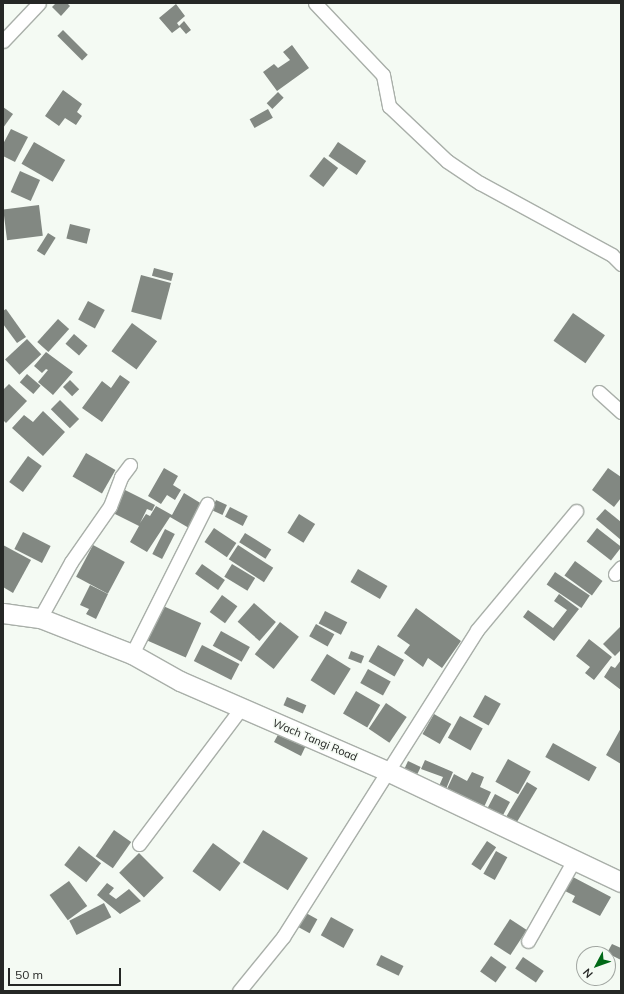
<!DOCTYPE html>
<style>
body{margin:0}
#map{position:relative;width:624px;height:994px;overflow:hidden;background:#f4faf3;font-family:Mulish,sans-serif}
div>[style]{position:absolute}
.building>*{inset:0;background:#828882;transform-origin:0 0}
.roads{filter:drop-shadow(1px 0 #a9afa9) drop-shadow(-1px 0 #a9afa9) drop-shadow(0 1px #a9afa9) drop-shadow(0 -1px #a9afa9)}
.minor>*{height:13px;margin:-6.5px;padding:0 6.5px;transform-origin:6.5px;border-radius:6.5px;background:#fff}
.secondary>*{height:19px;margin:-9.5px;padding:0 9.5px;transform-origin:9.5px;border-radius:9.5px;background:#fff}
span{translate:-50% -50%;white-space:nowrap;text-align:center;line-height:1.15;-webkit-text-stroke:3px #f4faf3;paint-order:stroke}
.street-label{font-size:11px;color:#252725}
.frame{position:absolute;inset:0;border:4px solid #252725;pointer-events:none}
.north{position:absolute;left:576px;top:946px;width:40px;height:40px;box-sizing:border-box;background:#f4faf3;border:1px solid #a1a6a1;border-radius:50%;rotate:229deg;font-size:11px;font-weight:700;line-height:16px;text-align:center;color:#252725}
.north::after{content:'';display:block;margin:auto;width:14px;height:18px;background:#016917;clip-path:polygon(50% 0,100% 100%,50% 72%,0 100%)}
.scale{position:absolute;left:8px;top:968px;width:113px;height:18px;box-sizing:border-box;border:2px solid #252725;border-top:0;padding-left:5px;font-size:12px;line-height:14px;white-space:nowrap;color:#252725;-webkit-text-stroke:3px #f4faf3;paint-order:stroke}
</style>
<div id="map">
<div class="building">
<div style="clip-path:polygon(56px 3px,67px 3px,70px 6px,61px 16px,52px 7px)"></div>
<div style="clip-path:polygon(176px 4px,185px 16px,177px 23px,179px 26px,184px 21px,191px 30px,186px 34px,180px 27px,172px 33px,159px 18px)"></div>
<div style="left:63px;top:30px;width:35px;height:8px;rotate:45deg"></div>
<div style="clip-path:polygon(292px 45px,309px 68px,277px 91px,263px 72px,274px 64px,278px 68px,290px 60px,283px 52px)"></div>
<div style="clip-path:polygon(63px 90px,82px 104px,77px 112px,82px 116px,76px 125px,65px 118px,59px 126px,45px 116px)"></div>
<div style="left:278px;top:92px;width:8px;height:16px;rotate:45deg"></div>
<div style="clip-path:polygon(3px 107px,13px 114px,3px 128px)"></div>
<div style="left:268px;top:109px;width:10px;height:21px;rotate:61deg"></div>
<div style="clip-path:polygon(11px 129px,28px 137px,15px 162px,3px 156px,3px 144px)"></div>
<div style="left:34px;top:142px;width:36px;height:25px;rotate:30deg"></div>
<div style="left:338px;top:142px;width:34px;height:17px;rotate:34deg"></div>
<div style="left:324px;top:157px;width:18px;height:24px;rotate:38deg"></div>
<div style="left:20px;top:171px;width:22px;height:23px;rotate:24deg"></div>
<div style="left:39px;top:205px;width:31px;height:36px;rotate:83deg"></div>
<div style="left:70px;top:224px;width:21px;height:15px;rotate:14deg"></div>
<div style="left:48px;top:233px;width:9px;height:21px;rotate:32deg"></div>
<div style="left:154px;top:268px;width:20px;height:8px;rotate:15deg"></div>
<div style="left:141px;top:275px;width:31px;height:38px;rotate:15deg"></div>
<div style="left:88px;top:301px;width:19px;height:21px;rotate:28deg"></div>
<div style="clip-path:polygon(6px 309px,26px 337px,17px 343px,3px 324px,3px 311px)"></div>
<div style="left:573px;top:313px;width:39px;height:34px;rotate:35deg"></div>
<div style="left:58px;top:319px;width:15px;height:31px;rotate:42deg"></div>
<div style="left:132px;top:323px;width:31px;height:35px;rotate:36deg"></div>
<div style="left:74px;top:334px;width:18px;height:13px;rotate:41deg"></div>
<div style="left:27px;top:339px;width:21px;height:30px;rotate:47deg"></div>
<div style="clip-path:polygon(46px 352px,73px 372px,53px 395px,38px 382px,48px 370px,46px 369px,42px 373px,34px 366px)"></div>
<div style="left:27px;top:374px;width:18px;height:11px;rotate:41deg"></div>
<div style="clip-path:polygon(120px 375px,130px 382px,102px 422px,82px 408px,102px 381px,111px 388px)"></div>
<div style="left:70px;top:380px;width:13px;height:10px;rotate:45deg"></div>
<div style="clip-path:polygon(9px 384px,27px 401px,6px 423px,3px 420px,3px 390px)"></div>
<div style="left:60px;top:400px;width:27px;height:13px;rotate:45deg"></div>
<div style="clip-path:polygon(43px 411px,65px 432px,43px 456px,12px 428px,24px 415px,33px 422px)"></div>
<div style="left:86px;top:453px;width:34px;height:27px;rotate:30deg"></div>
<div style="left:28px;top:456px;width:17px;height:32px;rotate:36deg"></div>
<div style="clip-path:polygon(164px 468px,178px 476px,173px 485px,181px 490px,175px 500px,167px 495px,161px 504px,148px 496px)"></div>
<div style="clip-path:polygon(608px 468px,621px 477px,621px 498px,614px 507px,592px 490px)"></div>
<div style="clip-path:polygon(123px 489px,155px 505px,152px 511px,147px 509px,140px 523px,146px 514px,150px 516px,156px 506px,172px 515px,184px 493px,202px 504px,189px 528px,170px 517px,147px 552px,130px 542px,139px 526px,111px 512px)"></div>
<div style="left:216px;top:500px;width:12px;height:11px;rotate:24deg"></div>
<div style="left:230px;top:507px;width:20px;height:11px;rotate:27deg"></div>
<div style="clip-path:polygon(605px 509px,621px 522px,621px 540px,596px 519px)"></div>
<div style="left:299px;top:514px;width:19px;height:22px;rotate:32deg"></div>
<div style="left:214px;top:528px;width:27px;height:17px;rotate:34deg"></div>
<div style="left:597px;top:528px;width:31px;height:17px;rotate:38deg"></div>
<div style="left:165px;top:529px;width:11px;height:28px;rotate:27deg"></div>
<div style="left:23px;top:532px;width:31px;height:19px;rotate:27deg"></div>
<div style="left:245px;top:533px;width:31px;height:11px;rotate:32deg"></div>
<div style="clip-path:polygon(3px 545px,31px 560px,13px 593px,3px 587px)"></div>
<div style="left:93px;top:545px;width:36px;height:36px;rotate:28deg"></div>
<div style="left:238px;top:545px;width:42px;height:17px;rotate:33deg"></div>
<div style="left:575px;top:561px;width:34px;height:18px;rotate:36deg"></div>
<div style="left:202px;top:564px;width:28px;height:12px;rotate:35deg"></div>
<div style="left:232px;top:564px;width:27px;height:15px;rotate:31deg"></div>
<div style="left:358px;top:569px;width:34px;height:15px;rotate:30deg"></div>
<div style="left:555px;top:572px;width:42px;height:15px;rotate:34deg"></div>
<div style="clip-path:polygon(90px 585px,108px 594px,96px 619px,86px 614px,89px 609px,80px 605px)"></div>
<div style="clip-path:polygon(559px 594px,579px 609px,554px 641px,523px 617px,528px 610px,553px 628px,567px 610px,554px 601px)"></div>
<div style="left:222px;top:595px;width:19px;height:21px;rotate:36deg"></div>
<div style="left:254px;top:603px;width:29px;height:25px;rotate:41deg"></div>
<div style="left:161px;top:605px;width:44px;height:38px;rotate:24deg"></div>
<div style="clip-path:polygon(416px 608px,461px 641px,442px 668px,428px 658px,423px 667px,404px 653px,410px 645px,397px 636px)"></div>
<div style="left:325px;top:611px;width:25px;height:14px;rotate:27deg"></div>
<div style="left:280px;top:622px;width:24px;height:41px;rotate:38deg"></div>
<div style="left:316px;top:624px;width:21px;height:14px;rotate:29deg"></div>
<div style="clip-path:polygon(621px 626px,621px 650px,615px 656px,603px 644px)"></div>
<div style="left:221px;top:631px;width:33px;height:17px;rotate:29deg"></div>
<div style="clip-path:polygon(589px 639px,612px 657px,594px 680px,585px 673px,590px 667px,576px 656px)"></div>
<div style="left:202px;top:645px;width:42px;height:18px;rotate:27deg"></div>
<div style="left:378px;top:645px;width:30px;height:19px;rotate:30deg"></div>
<div style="left:351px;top:651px;width:14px;height:8px;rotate:21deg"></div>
<div style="left:327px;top:654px;width:28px;height:31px;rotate:32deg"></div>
<div style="clip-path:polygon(621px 660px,621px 690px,604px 677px,611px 666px,615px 668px)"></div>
<div style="left:368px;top:669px;width:26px;height:16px;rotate:29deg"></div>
<div style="left:356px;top:691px;width:28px;height:26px;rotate:30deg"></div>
<div style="left:485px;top:695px;width:18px;height:25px;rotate:29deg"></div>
<div style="left:287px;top:697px;width:21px;height:9px;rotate:23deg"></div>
<div style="left:386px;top:703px;width:25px;height:31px;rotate:34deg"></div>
<div style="left:434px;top:714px;width:20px;height:23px;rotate:30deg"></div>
<div style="left:460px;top:716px;width:26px;height:25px;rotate:29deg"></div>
<div style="clip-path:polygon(621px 728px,621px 764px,606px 755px)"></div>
<div style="clip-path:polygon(280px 731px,308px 741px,301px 756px,274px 742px)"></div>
<div style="left:553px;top:743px;width:50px;height:16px;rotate:29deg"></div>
<div style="left:508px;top:759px;width:26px;height:26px;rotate:29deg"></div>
<div style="clip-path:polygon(425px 760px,453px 772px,446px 789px,439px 786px,443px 777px,421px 769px)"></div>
<div style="left:408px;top:761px;width:14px;height:9px;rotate:25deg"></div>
<div style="clip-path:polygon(472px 772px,484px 777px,480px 787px,491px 792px,484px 807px,447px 789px,454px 774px,467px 781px)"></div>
<div style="left:527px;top:782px;width:12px;height:41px;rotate:31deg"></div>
<div style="left:495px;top:794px;width:17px;height:17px;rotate:28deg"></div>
<div style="left:114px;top:830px;width:21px;height:32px;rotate:35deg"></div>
<div style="left:263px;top:830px;width:53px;height:38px;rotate:32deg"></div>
<div style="left:487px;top:841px;width:11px;height:28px;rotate:34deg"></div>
<div style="left:213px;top:843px;width:34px;height:35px;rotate:36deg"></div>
<div style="left:79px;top:846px;width:28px;height:24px;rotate:38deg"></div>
<div style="left:496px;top:851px;width:13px;height:26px;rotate:29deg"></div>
<div style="left:139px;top:853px;width:35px;height:28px;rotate:45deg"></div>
<div style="clip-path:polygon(571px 876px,611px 897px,600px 916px,572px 902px,575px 896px,563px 890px)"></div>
<div style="left:69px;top:881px;width:31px;height:24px;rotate:54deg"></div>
<div style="clip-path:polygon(107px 883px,114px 888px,109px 894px,116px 899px,129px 889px,141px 901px,120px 914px,97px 895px)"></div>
<div style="left:104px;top:903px;width:16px;height:39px;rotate:63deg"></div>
<div style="left:306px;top:913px;width:13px;height:16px;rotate:29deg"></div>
<div style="left:331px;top:917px;width:26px;height:21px;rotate:29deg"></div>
<div style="left:510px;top:919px;width:20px;height:30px;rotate:33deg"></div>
<div style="clip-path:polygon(612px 944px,621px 948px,621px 960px,607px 953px)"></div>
<div style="left:381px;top:955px;width:25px;height:11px;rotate:26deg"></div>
<div style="left:491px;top:956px;width:19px;height:19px;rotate:35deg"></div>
<div style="left:523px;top:957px;width:25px;height:14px;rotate:34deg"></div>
</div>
<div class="roads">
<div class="minor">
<div style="left:315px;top:3px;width:99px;rotate:46.6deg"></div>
<div style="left:383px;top:75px;width:32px;rotate:79deg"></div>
<div style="left:389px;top:106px;width:80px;rotate:43.5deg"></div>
<div style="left:447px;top:161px;width:40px;rotate:34deg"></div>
<div style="left:480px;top:183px;width:150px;rotate:28.6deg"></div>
<div style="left:612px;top:255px;width:13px;rotate:45deg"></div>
<div style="left:3px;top:41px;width:52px;rotate:-46.5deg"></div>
<div style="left:599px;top:392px;width:30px;rotate:42deg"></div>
<div style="left:615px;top:574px;width:9px;rotate:-49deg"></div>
<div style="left:40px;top:618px;width:64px;rotate:-61deg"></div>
<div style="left:71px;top:562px;width:68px;rotate:-55.1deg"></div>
<div style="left:110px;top:506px;width:31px;rotate:-69deg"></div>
<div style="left:121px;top:477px;width:15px;rotate:-53deg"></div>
<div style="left:132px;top:654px;width:168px;rotate:-63.4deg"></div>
<div style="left:139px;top:844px;width:170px;rotate:-53.1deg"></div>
<div style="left:528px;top:941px;width:93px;rotate:-60.4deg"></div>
<div style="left:239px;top:991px;width:70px;rotate:-50.8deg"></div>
<div style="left:283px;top:937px;width:363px;rotate:-57.7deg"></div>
<div style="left:477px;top:630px;width:155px;rotate:-50.2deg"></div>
</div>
<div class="secondary">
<div style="left:3px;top:613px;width:37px;rotate:8deg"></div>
<div style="left:40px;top:618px;width:99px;rotate:21.4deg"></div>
<div style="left:132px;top:654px;width:55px;rotate:29.4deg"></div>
<div style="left:180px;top:681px;width:226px;rotate:23.5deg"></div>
<div style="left:387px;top:771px;width:259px;rotate:25.4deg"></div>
</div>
</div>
<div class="street-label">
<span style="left:315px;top:740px;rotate:23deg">Wach Tangi Road</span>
</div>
<div class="frame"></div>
<div class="north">N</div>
<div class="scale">50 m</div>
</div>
